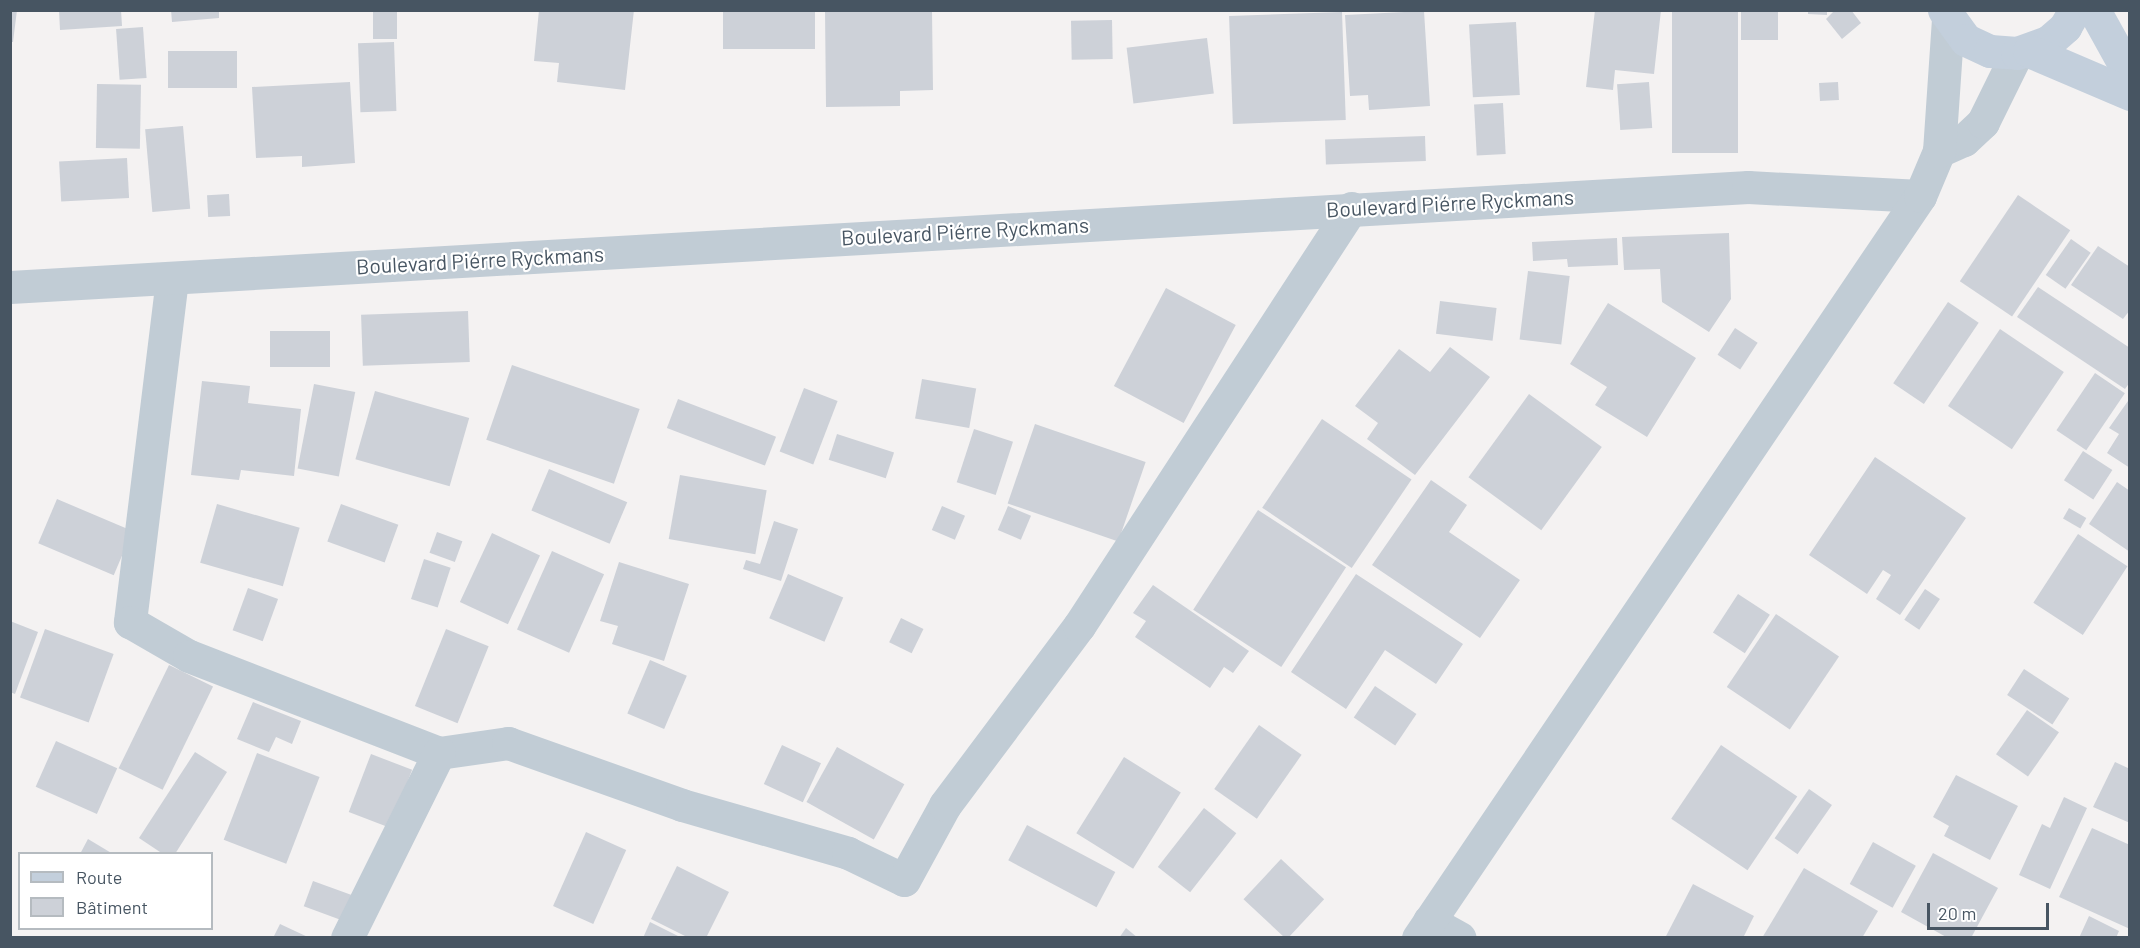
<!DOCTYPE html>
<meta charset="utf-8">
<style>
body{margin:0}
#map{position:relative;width:2140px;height:948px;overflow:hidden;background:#f4f2f2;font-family:Barlow,sans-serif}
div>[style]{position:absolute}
.building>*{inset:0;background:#cdd1d8;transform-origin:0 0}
.street>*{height:33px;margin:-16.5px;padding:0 16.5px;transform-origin:16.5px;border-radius:16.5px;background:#c1ccd5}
.secondary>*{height:33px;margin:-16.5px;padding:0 16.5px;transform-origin:16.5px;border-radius:16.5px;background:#c3cfdc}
span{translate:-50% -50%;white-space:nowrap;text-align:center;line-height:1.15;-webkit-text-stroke:4.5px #fff;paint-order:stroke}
.street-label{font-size:21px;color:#475562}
.frame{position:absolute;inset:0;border:12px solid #475562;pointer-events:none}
.legend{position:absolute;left:18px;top:852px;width:195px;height:78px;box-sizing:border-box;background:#fff;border:2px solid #b5bbc0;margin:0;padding:8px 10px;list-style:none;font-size:18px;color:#475562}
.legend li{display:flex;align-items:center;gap:12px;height:30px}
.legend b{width:30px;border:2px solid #b5bbc0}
.scale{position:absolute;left:1927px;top:903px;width:122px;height:27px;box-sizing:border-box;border:3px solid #475562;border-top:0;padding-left:8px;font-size:18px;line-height:21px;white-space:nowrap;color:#475562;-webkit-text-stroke:4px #fff;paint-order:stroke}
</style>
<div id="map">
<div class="building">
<div style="clip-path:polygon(10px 10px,17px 10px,13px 42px,10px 42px)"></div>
<div style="clip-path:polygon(59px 10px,121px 10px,122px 26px,60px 30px)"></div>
<div style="clip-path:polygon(171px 10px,219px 10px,219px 18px,172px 22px)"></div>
<div style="left:373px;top:10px;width:24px;height:29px"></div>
<div style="clip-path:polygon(539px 10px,634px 10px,625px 90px,557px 82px,559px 63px,534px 61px)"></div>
<div style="left:723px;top:10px;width:92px;height:39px"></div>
<div style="clip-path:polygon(825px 10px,932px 10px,933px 90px,900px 91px,900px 106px,826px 107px)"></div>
<div style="clip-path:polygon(1595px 10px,1661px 10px,1654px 74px,1615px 70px,1613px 90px,1586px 87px)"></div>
<div style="left:1672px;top:10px;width:66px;height:143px"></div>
<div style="left:1741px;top:10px;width:37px;height:30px"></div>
<div style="clip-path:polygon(1808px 10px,1827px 10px,1827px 15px,1808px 14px)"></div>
<div style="clip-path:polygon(1835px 10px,1851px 10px,1861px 23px,1842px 39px,1826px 19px)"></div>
<div style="clip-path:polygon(1424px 11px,1430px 106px,1369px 110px,1368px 95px,1350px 96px,1345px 15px)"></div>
<div style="left:1342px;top:12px;width:108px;height:113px;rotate:88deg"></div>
<div style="left:1112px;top:20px;width:39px;height:41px;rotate:89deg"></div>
<div style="left:1516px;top:22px;width:73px;height:47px;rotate:87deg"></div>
<div style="left:143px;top:27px;width:51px;height:27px;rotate:86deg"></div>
<div style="left:1207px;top:38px;width:56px;height:81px;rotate:83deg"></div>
<div style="left:394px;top:42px;width:69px;height:36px;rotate:88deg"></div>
<div style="left:237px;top:51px;width:37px;height:69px;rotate:90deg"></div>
<div style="clip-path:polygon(350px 82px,355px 163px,302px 167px,302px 156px,256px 158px,252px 87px)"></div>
<div style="left:1649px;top:82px;width:46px;height:32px;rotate:86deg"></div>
<div style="left:1838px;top:82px;width:18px;height:19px;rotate:87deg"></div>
<div style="left:97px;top:84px;width:44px;height:64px;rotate:1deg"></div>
<div style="left:1503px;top:103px;width:51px;height:29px;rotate:87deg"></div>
<div style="left:183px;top:126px;width:83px;height:38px;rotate:85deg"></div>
<div style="left:1425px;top:136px;width:25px;height:100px;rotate:88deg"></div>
<div style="left:127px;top:158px;width:40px;height:68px;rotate:87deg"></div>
<div style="left:229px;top:194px;width:22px;height:22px;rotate:87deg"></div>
<div style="left:2018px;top:195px;width:63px;height:104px;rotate:34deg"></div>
<div style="clip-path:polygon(1729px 233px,1731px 299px,1709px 332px,1662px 302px,1660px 269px,1624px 270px,1622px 237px)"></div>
<div style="clip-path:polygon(1617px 238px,1618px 265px,1568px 267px,1567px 259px,1533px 261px,1532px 242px)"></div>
<div style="left:2071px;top:239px;width:24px;height:44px;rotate:35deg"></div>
<div style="clip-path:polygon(2098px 246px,2130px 267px,2130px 310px,2123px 319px,2071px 285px)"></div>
<div style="left:1528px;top:271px;width:42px;height:69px;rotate:7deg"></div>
<div style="clip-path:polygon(2038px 287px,2130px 348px,2130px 382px,2125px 389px,2017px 317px)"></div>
<div style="left:1166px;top:288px;width:79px;height:111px;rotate:28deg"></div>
<div style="left:1440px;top:301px;width:57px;height:33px;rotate:7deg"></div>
<div style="left:1948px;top:302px;width:37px;height:98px;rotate:34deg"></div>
<div style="clip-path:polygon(1608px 303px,1696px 358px,1647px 437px,1595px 405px,1607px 387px,1570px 364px)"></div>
<div style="left:468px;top:311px;width:51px;height:107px;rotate:88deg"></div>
<div style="left:1735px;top:328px;width:27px;height:32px;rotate:33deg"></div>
<div style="left:2000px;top:329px;width:77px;height:93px;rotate:34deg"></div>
<div style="left:270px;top:331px;width:60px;height:36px"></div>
<div style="clip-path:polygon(1450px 347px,1490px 377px,1415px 475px,1367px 439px,1378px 423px,1355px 406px,1399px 349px,1430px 372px)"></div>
<div style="left:512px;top:365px;width:135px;height:79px;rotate:19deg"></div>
<div style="left:2095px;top:373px;width:36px;height:69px;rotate:34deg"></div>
<div style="left:922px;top:379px;width:55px;height:40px;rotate:10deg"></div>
<div style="clip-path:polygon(202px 381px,250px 386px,248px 403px,301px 409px,294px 476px,241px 470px,239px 480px,191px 475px)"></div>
<div style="left:314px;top:384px;width:42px;height:86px;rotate:11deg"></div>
<div style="left:804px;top:388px;width:36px;height:68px;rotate:21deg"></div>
<div style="left:375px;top:391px;width:98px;height:71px;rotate:16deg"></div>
<div style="left:1529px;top:394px;width:90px;height:103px;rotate:36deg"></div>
<div style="left:678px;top:399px;width:105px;height:31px;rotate:21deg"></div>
<div style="clip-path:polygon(2128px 401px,2130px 402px,2130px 468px,2107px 453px,2119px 434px,2109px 428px)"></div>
<div style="left:1322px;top:419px;width:108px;height:107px;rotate:34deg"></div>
<div style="left:1035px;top:424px;width:117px;height:84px;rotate:19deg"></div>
<div style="left:974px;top:429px;width:41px;height:56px;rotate:18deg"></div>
<div style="left:837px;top:434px;width:60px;height:27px;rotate:18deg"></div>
<div style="left:2083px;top:451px;width:35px;height:35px;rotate:33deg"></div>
<div style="clip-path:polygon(1875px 457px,1966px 518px,1900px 615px,1876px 599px,1891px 575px,1883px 570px,1867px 594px,1809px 555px)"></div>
<div style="left:549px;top:469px;width:85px;height:45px;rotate:23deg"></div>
<div style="left:680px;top:475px;width:88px;height:65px;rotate:10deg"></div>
<div style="clip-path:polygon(1431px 480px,1467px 505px,1449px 532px,1520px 580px,1480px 638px,1372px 565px)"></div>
<div style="clip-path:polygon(2117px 482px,2130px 491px,2130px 552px,2089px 524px)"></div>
<div style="left:57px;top:499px;width:82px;height:48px;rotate:23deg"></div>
<div style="left:217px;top:504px;width:86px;height:61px;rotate:16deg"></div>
<div style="left:341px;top:504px;width:61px;height:40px;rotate:20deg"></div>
<div style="left:942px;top:506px;width:25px;height:26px;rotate:23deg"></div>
<div style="left:1008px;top:506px;width:25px;height:26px;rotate:23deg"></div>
<div style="left:2069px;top:508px;width:20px;height:12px;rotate:30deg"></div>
<div style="left:1258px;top:510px;width:105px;height:119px;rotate:33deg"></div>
<div style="clip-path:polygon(774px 521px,798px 529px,781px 581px,743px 569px,746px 560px,760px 564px)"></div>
<div style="left:437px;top:532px;width:27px;height:22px;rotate:20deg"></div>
<div style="left:492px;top:533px;width:53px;height:76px;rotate:25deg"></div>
<div style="left:2078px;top:534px;width:59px;height:82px;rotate:33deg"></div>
<div style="left:552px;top:551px;width:57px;height:86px;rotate:24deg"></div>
<div style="left:424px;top:559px;width:28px;height:42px;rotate:18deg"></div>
<div style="clip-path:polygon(619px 562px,689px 584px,664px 661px,612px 644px,618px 626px,600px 621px)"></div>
<div style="left:788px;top:574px;width:60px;height:48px;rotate:23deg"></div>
<div style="clip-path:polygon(1356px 574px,1463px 644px,1436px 684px,1385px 650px,1346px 709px,1291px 672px)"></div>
<div style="clip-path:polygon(1153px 585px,1249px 651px,1233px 673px,1224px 667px,1210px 688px,1135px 637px,1146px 621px,1133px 613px)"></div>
<div style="left:248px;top:588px;width:32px;height:45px;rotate:20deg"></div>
<div style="left:1925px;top:589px;width:18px;height:37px;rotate:34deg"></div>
<div style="left:1738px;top:594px;width:38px;height:46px;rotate:33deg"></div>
<div style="left:1776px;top:614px;width:76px;height:88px;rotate:34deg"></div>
<div style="left:901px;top:618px;width:25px;height:27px;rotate:26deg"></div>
<div style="clip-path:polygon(10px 621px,38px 632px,15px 694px,10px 692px)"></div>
<div style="left:45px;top:629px;width:73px;height:73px;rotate:20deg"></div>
<div style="left:446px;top:629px;width:46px;height:83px;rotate:22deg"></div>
<div style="left:650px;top:660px;width:40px;height:58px;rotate:23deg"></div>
<div style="left:169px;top:665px;width:49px;height:115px;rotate:26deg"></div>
<div style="left:2024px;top:669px;width:54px;height:31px;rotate:33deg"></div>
<div style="left:1375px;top:686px;width:50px;height:38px;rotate:34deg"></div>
<div style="clip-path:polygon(253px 702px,301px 721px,292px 744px,276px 737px,269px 752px,237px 739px)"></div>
<div style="left:2027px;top:710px;width:39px;height:54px;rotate:35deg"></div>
<div style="left:1259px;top:725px;width:52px;height:78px;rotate:35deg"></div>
<div style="left:56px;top:741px;width:67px;height:50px;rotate:24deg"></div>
<div style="left:782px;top:745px;width:43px;height:43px;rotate:25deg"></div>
<div style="left:1721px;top:745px;width:92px;height:89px;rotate:34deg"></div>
<div style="left:837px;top:747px;width:77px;height:63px;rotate:29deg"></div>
<div style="clip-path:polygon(195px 752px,227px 772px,175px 854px,163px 854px,139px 838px)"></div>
<div style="left:257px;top:753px;width:67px;height:93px;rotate:21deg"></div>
<div style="left:371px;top:754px;width:44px;height:62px;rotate:21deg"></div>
<div style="left:1124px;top:757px;width:67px;height:90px;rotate:32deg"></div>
<div style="clip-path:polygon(2115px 762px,2130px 769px,2130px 823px,2093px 807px)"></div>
<div style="clip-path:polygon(1956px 775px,2018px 806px,1990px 860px,1944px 836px,1949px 826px,1933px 817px)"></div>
<div style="left:1809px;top:789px;width:28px;height:60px;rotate:35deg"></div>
<div style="clip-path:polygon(2064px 797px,2087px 808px,2050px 889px,2019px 875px,2042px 824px,2050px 828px)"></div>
<div style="left:1204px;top:808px;width:41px;height:75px;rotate:38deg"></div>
<div style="left:1027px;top:825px;width:100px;height:40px;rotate:28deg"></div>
<div style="clip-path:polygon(2092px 828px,2130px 845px,2130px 929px,2059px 897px)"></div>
<div style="left:586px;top:832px;width:44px;height:81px;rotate:24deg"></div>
<div style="clip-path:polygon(88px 839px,113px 854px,80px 854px)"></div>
<div style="left:1873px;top:842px;width:49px;height:48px;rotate:29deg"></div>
<div style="clip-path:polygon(1933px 853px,1998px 888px,1971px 938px,1948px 938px,1901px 912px)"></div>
<div style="left:1281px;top:859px;width:59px;height:55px;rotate:43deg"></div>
<div style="clip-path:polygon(677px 866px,729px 892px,706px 938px,689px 938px,651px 919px)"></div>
<div style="clip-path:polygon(1804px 868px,1878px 911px,1862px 938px,1762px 938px)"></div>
<div style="left:313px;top:881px;width:44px;height:27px;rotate:20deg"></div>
<div style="clip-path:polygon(1693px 884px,1754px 916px,1743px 938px,1665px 938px)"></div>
<div style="clip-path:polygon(2089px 916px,2119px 931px,2116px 938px,2079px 938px)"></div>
<div style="clip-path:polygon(650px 922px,682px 938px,643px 938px)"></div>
<div style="clip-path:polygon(280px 924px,310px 938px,273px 938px)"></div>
<div style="clip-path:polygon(1126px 928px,1138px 938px,1119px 938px)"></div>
</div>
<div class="street">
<div style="left:1939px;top:151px;width:27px;rotate:-24deg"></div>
<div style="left:1964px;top:140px;width:26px;rotate:-43deg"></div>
<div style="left:1983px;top:122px;width:77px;rotate:-63.8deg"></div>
<div style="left:172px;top:279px;width:346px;rotate:97deg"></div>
<div style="left:130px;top:622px;width:68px;rotate:30deg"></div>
<div style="left:189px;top:656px;width:268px;rotate:21.2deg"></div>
<div style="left:439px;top:753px;width:70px;rotate:-8.2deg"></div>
<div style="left:508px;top:743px;width:185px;rotate:19.6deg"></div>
<div style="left:682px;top:805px;width:173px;rotate:16.1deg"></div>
<div style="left:848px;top:853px;width:62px;rotate:25.7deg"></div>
<div style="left:904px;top:880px;width:85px;rotate:-61.3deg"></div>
<div style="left:945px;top:805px;width:224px;rotate:-53.2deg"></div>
<div style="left:1079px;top:626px;width:499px;rotate:-56.9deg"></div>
<div style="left:10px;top:287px;width:1741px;rotate:-3.29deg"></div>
<div style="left:1748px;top:187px;width:172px;rotate:3deg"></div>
<div style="left:1429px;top:921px;width:35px;rotate:29deg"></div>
<div style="left:347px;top:938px;width:207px;rotate:-63.6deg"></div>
<div style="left:1418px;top:938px;width:896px;rotate:-55.92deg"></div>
<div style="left:1920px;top:196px;width:49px;rotate:-67.1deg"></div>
<div style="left:1939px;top:151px;width:131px;rotate:-86.1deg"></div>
</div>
<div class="secondary">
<div style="left:1944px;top:10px;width:37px;rotate:54deg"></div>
<div style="left:1966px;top:40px;width:26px;rotate:25deg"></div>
<div style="left:1990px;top:51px;width:27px;rotate:4deg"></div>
<div style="left:2017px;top:53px;width:33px;rotate:-20deg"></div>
<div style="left:2048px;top:42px;width:23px;rotate:-41deg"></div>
<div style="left:2065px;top:27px;width:20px;rotate:-60deg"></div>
<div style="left:2094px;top:10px;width:74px;rotate:61deg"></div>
<div style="left:2029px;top:51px;width:110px;rotate:23.1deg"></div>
</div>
<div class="street-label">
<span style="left:1450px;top:203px;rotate:-3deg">Boulevard Piérre Ryckmans</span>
<span style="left:965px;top:231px;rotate:-3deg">Boulevard Piérre Ryckmans</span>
<span style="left:480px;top:260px;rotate:-3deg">Boulevard Piérre Ryckmans</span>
</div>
<div class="frame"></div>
<ul class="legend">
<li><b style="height:8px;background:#c3cfdc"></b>Route</li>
<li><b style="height:16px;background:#cdd1d8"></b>Bâtiment</li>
</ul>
<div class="scale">20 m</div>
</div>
